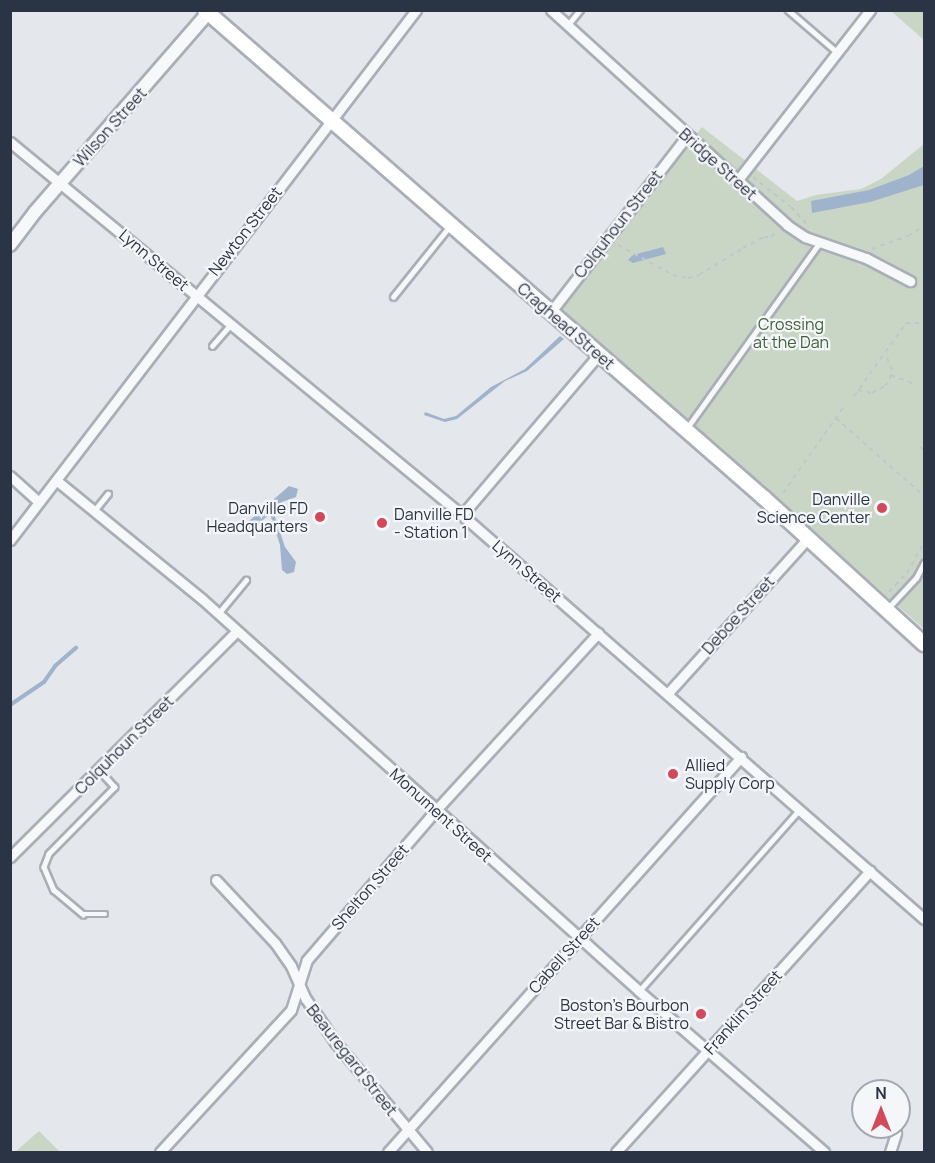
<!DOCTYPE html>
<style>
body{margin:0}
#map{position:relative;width:935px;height:1163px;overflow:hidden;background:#e4e7ec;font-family:Manrope,sans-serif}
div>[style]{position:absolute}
.green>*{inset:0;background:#c9d6c5}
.water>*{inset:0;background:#9fb4cc}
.stream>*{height:4px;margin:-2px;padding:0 2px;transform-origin:2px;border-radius:2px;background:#9fb4cc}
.path>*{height:2px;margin-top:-1px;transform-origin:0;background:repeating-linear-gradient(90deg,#c2c5cb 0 4.5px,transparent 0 9px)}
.roads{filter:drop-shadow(2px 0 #a9aeb7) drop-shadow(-2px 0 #a9aeb7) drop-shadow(0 2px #a9aeb7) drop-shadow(0 -2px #a9aeb7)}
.service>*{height:4.5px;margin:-2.25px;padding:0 2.25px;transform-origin:2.25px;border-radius:2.25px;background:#f7f8fa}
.minor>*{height:9px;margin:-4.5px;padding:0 4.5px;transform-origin:4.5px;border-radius:4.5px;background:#f7f8fa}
.tertiary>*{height:12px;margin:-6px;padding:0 6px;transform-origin:6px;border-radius:6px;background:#f7f8fa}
.secondary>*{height:14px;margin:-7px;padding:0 7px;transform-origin:7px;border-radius:7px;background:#fff}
.dots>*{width:16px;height:16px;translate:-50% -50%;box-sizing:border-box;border:3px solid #f4f6f9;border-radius:50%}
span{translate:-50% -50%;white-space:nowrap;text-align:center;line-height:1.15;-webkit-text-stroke:4.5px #f4f6f9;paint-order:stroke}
.street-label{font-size:16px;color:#2b3445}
.park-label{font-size:16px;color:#3f6138}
.poi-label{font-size:16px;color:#2b3445}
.right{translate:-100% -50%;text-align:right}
.left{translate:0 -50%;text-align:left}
.frame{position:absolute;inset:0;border:12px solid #2b3445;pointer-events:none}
.north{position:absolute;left:851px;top:1079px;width:60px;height:60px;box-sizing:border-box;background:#f4f6f9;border:2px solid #a4a8b1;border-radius:50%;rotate:0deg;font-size:16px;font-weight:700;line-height:24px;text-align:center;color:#2b3445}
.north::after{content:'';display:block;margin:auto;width:21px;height:27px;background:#d1495b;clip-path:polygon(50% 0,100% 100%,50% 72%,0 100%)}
</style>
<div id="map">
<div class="green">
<div style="clip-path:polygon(891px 11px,924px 11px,924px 40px)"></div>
<div style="clip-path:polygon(702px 127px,797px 201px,816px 195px,861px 189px,881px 179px,924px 144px,924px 629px,561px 309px)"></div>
<div style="clip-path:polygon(39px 1131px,60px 1152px,15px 1152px)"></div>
</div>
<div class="water">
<div style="clip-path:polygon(924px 166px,924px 185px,870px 202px,812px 213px,811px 201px,869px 190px,909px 175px)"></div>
<div style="clip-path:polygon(663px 247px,666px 254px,633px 263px,628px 260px,633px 255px)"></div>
<div style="clip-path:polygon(560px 336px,564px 339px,527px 371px,505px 381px,457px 419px,445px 422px,424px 415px,425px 412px,444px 419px,456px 416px,491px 387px,525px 369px)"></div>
<div style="clip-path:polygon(289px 486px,298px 489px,296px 497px,282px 502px,273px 511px,285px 547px,296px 562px,294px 572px,287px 574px,282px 570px,280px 545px,270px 514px,250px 531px,244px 531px,242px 527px)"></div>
</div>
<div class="stream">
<div style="left:10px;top:705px;width:41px;rotate:-34.1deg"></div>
<div style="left:44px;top:682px;width:19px;rotate:-55deg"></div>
<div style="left:55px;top:666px;width:28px;rotate:-41deg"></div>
</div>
<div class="path">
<div style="left:753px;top:177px;width:48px;rotate:38.3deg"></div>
<div style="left:791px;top:207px;width:26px;rotate:47deg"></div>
<div style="left:618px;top:245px;width:63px;rotate:28.6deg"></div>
<div style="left:673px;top:275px;width:15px;rotate:11deg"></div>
<div style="left:688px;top:278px;width:11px;rotate:-15deg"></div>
<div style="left:699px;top:275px;width:52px;rotate:-31.5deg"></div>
<div style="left:743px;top:248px;width:24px;rotate:-28deg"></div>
<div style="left:764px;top:237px;width:7px"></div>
<div style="left:771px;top:237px;width:8px;rotate:-45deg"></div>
<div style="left:872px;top:249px;width:38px;rotate:-20deg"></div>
<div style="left:908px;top:236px;width:19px;rotate:-32deg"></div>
<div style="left:891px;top:375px;width:26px;rotate:21deg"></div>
<div style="left:858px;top:390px;width:14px;rotate:12deg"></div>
<div style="left:872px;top:393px;width:15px;rotate:-28deg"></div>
<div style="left:885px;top:386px;width:9px;rotate:-54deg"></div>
<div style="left:890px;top:379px;width:9px;rotate:-77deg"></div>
<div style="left:892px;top:370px;width:18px;rotate:-112deg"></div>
<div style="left:854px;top:396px;width:90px;rotate:-54.5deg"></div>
<div style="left:906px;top:323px;width:18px"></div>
<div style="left:836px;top:418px;width:118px;rotate:41.6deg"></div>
<div style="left:920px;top:447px;width:5px;rotate:37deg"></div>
<div style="left:783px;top:493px;width:104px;rotate:-54.8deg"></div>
<div style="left:889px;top:592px;width:26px;rotate:-47deg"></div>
<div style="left:907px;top:573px;width:35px;rotate:-61deg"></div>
</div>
<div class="roads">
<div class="service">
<div style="left:788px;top:10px;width:65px;rotate:40.6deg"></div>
<div style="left:567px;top:26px;width:21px;rotate:-51deg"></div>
<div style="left:393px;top:297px;width:90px;rotate:-51.3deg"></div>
<div style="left:212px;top:346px;width:29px;rotate:-49deg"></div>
<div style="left:687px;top:428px;width:229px;rotate:-54.4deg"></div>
<div style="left:94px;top:511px;width:22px;rotate:-51deg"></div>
<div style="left:889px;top:607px;width:40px;rotate:-47deg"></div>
<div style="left:916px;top:578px;width:17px;rotate:-62deg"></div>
<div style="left:218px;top:614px;width:44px;rotate:-50.5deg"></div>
<div style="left:99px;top:770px;width:23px;rotate:47deg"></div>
<div style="left:115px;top:787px;width:94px;rotate:134.6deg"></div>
<div style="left:49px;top:854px;width:14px;rotate:111deg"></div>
<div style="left:44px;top:867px;width:25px;rotate:67deg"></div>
<div style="left:54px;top:890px;width:38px;rotate:40deg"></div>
<div style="left:83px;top:914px;width:22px"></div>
<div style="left:639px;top:991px;width:243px;rotate:-48.5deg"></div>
</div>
<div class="minor">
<div style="left:551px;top:10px;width:319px;rotate:42.3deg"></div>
<div style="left:787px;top:225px;width:22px;rotate:34deg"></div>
<div style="left:805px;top:237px;width:65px;rotate:19deg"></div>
<div style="left:866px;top:258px;width:50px;rotate:27.6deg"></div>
<div style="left:10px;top:142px;width:586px;rotate:39.53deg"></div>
<div style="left:462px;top:515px;width:614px;rotate:41.17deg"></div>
<div style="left:737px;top:181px;width:217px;rotate:-52.1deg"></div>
<div style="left:550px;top:313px;width:224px;rotate:-52.3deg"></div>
<div style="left:10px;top:476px;width:39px;rotate:42deg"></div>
<div style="left:56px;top:480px;width:188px;rotate:39.2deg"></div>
<div style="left:202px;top:599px;width:587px;rotate:41.89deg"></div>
<div style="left:639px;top:991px;width:245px;rotate:41deg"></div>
<div style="left:462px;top:515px;width:210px;rotate:-49.6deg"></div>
<div style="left:10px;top:540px;width:668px;rotate:-52.55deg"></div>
<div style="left:668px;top:693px;width:209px;rotate:-47.9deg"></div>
<div style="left:10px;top:857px;width:320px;rotate:-44.9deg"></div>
<div style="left:216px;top:880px;width:86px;rotate:46.9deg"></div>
<div style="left:275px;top:943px;width:28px;rotate:55deg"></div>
<div style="left:291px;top:966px;width:36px;rotate:66deg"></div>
<div style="left:306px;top:999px;width:52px;rotate:56deg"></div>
<div style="left:335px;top:1042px;width:143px;rotate:50.1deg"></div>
<div style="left:160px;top:1152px;width:193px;rotate:-47.3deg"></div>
<div style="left:291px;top:1010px;width:52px;rotate:-72.3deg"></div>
<div style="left:307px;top:960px;width:198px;rotate:-49.3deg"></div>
<div style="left:436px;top:810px;width:240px;rotate:-47.5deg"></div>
<div style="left:388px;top:1152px;width:530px;rotate:-48.21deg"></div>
<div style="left:616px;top:1152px;width:379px;rotate:-47.9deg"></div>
<div style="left:890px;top:1152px;width:20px;rotate:-72deg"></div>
</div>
<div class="tertiary">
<div style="left:10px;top:245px;width:41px;rotate:-52.9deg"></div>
<div style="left:35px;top:212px;width:264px;rotate:-49deg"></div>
</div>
<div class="secondary">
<div style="left:205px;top:10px;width:742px;rotate:41.12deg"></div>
<div style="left:764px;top:498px;width:217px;rotate:42.4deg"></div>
</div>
</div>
<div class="dots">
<div style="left:882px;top:508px;background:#d1495b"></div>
<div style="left:320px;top:517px;background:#d1495b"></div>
<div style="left:382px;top:523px;background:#d1495b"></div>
<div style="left:673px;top:774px;background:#d1495b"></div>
<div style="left:701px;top:1014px;background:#d1495b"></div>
</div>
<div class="street-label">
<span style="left:110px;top:127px;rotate:-48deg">Wilson Street</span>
<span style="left:718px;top:164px;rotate:42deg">Bridge Street</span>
<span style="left:618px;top:224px;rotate:-52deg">Colquhoun Street</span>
<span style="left:245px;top:231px;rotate:-52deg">Newton Street</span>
<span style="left:154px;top:260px;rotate:40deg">Lynn Street</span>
<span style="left:566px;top:326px;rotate:41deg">Craghead Street</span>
<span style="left:527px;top:571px;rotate:41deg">Lynn Street</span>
<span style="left:738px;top:615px;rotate:-48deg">Deboe Street</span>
<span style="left:124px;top:745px;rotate:-45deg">Colquhoun Street</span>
<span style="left:441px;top:815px;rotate:42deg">Monument Street</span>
<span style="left:370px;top:887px;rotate:-49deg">Shelton Street</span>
<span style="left:564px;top:955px;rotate:-48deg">Cabell Street</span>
<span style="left:743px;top:1012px;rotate:-48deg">Franklin Street</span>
<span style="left:352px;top:1060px;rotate:52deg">Beauregard Street</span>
</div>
<div class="park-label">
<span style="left:791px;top:333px">Crossing<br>at the Dan</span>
</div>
<div class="poi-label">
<span class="right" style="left:870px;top:508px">Danville<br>Science Center</span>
<span class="right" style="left:308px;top:517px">Danville FD<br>Headquarters</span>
<span class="left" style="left:394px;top:523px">Danville FD<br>- Station 1</span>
<span class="left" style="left:685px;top:774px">Allied<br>Supply Corp</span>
<span class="right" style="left:689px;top:1014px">Boston's Bourbon<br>Street Bar &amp; Bistro</span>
</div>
<div class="frame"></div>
<div class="north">N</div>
</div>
